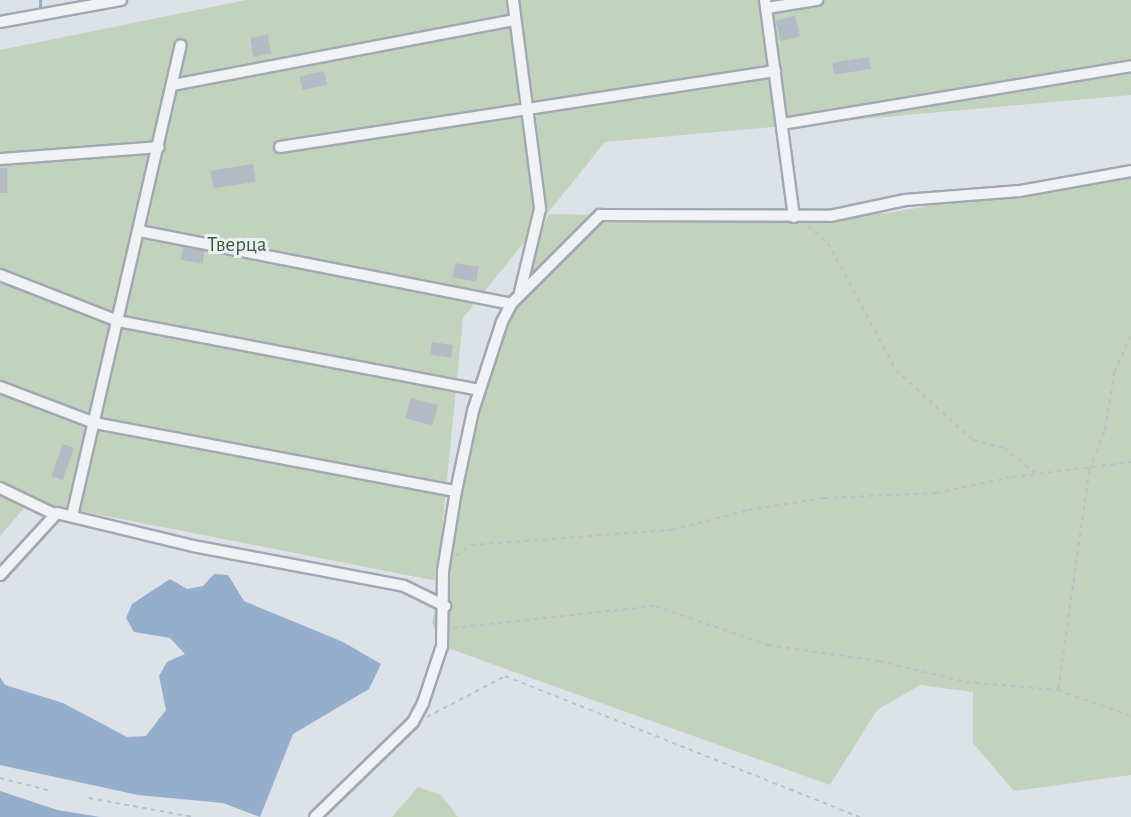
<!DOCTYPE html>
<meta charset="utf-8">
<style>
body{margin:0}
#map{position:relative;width:1131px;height:817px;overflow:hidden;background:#dde1e8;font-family:"Alegreya Sans",sans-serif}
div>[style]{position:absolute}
.green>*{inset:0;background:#c2d3bd}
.water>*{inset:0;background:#94aecc}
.stream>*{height:3px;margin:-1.5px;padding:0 1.5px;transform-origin:1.5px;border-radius:1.5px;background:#94aecc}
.building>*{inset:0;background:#b4bac6;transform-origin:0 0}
.path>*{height:1.5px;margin-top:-0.75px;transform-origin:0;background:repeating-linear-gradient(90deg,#bbbfc7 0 4.5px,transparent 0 9px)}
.roads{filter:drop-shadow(2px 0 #a2a8b2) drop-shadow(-2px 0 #a2a8b2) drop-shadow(0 2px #a2a8b2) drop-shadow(0 -2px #a2a8b2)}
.minor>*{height:10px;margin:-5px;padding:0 5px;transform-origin:5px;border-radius:5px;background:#f0f2f6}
span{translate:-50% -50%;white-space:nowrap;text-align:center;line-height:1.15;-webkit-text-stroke:6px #ecf0f6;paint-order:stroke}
.park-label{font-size:21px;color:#395d31}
</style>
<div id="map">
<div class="green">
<div style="clip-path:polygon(246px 0,1131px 0,1131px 95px,605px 142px,463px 318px,437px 581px,30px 501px,0 536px,0 50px)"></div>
<div style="clip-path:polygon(1131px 170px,1131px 775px,1014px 791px,973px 743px,973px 692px,920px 685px,877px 710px,830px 785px,442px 646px,432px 623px,494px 331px,549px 214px,732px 217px,888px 213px)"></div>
<div style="clip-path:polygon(418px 787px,441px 795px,458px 817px,392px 817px)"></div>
</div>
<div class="water">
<div style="clip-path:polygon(214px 574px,228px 575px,244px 601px,343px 642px,381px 664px,369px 689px,293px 734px,260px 817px,223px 803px,138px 795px,0 765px,0 677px,5px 685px,63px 703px,127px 737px,146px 736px,166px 710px,159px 676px,167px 662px,185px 654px,170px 638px,134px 632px,126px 618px,132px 604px,170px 579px,187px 589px,203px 586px)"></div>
<div style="clip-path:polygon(0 791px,57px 810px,100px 817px,0 817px)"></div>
</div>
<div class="stream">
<div style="left:40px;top:0;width:6px;rotate:90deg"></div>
</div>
<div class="building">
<div style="left:795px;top:16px;width:21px;height:20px;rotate:76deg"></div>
<div style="left:268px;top:35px;width:19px;height:18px;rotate:81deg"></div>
<div style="left:869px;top:57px;width:12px;height:37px;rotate:81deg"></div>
<div style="left:324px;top:71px;width:14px;height:25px;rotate:78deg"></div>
<div style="left:253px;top:164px;width:18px;height:43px;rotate:81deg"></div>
<div style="left:0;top:168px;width:7px;height:25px"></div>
<div style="left:183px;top:247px;width:22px;height:13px;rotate:10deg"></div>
<div style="left:455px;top:263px;width:24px;height:15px;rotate:9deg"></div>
<div style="left:432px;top:342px;width:21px;height:13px;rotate:8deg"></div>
<div style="left:411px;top:398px;width:28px;height:21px;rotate:15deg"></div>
<div style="left:63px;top:444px;width:12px;height:34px;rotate:20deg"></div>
</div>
<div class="path">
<div style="left:808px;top:226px;width:26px;rotate:40deg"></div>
<div style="left:828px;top:243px;width:144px;rotate:61.8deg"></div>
<div style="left:896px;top:370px;width:104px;rotate:42.3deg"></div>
<div style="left:973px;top:440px;width:32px;rotate:14deg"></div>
<div style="left:1004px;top:448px;width:42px;rotate:38.2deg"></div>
<div style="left:456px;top:556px;width:19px;rotate:-36deg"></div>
<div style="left:471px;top:545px;width:202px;rotate:-4.3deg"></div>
<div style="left:672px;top:530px;width:79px;rotate:-14.7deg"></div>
<div style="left:748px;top:510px;width:77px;rotate:-9deg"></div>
<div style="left:824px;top:498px;width:112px;rotate:-2.6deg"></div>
<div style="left:936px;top:493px;width:78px;rotate:-11.9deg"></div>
<div style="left:1012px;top:477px;width:120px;rotate:-7.2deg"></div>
<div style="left:453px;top:628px;width:203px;rotate:-6.2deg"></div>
<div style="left:655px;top:606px;width:120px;rotate:19deg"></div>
<div style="left:768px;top:645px;width:112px;rotate:8.2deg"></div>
<div style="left:879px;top:661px;width:89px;rotate:13.6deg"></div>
<div style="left:966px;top:682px;width:92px;rotate:5deg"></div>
<div style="left:1058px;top:690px;width:77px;rotate:19.6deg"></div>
<div style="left:1058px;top:689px;width:221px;rotate:-81.9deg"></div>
<div style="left:1089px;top:470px;width:43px;rotate:-68.2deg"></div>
<div style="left:1105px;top:430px;width:58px;rotate:-81deg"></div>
<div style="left:1114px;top:373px;width:43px;rotate:-66.4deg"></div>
<div style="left:427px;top:717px;width:88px;rotate:-27.7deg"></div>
<div style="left:505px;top:676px;width:382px;rotate:21.7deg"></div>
<div style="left:0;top:778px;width:53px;rotate:14.3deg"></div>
<div style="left:89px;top:798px;width:107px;rotate:10.3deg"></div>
</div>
<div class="roads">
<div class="minor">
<div style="left:513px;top:0;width:211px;rotate:82.6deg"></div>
<div style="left:540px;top:209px;width:85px;rotate:103.5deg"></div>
<div style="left:765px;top:0;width:219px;rotate:82.4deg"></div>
<div style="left:767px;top:8px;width:51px;rotate:-9.1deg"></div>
<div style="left:0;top:22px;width:123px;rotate:-10.3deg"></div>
<div style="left:173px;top:85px;width:347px;rotate:-10.8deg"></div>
<div style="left:782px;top:124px;width:354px;rotate:-9.4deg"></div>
<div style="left:280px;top:147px;width:501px;rotate:-8.73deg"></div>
<div style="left:0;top:159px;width:159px;rotate:-4.3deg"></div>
<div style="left:140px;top:231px;width:378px;rotate:11.1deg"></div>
<div style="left:0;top:275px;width:127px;rotate:21.3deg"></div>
<div style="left:118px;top:321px;width:368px;rotate:10.8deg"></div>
<div style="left:0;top:387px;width:102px;rotate:20.8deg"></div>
<div style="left:95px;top:423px;width:367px;rotate:10.7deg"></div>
<div style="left:0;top:488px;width:60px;rotate:25.7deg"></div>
<div style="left:72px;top:516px;width:483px;rotate:-77deg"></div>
<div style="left:0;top:575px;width:84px;rotate:-47.4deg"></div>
<div style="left:57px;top:513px;width:140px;rotate:13.6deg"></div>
<div style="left:193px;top:546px;width:215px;rotate:10.7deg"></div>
<div style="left:404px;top:586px;width:46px;rotate:26deg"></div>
<div style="left:315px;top:817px;width:136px;rotate:-44.1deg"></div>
<div style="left:413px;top:722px;width:21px;rotate:-62deg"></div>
<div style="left:423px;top:703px;width:60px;rotate:-71.6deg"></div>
<div style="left:442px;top:646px;width:75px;rotate:-89.2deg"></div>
<div style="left:443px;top:571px;width:81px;rotate:-80.8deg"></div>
<div style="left:456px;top:491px;width:82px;rotate:-78deg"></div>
<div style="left:473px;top:411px;width:94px;rotate:-72deg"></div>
<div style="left:502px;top:322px;width:20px;rotate:-63deg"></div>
<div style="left:511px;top:304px;width:126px;rotate:-45deg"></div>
<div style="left:600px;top:215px;width:230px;rotate:0.2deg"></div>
<div style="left:830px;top:216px;width:77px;rotate:-12deg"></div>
<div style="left:905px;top:200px;width:115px;rotate:-4.5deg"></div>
<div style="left:1020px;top:191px;width:113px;rotate:-10.2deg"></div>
</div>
</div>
<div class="park-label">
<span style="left:237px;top:245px">Тверца</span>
</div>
</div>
